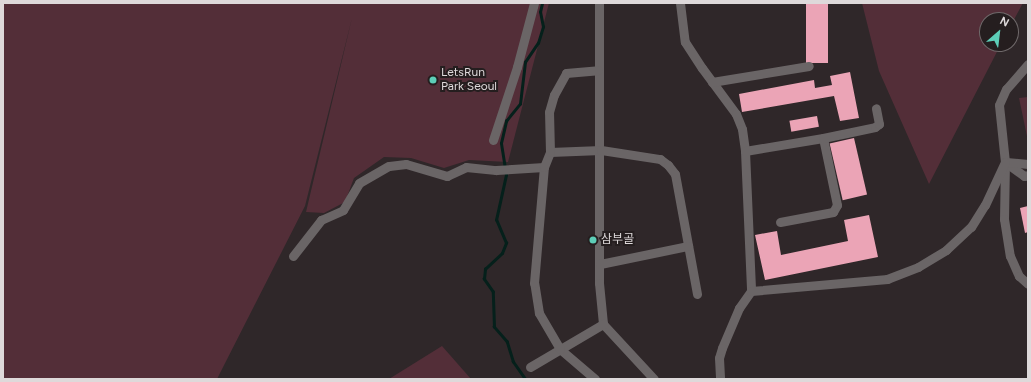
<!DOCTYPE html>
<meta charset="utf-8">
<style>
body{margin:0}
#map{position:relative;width:1031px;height:382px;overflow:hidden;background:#2f2729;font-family:Figtree,"Noto Sans KR",sans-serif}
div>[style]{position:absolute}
.green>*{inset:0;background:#532e38}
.stream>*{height:2.5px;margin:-1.25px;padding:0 1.25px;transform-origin:1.25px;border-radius:1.25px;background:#05201b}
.building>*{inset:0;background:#eba4b6;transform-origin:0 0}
.minor>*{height:9px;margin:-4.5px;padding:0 4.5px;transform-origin:4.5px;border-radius:4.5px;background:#6a6566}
.dots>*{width:11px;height:11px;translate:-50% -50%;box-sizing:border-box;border:2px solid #251e1f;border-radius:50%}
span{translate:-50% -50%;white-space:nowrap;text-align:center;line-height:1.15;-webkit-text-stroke:4px #251e1f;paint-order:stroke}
.poi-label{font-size:12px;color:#ded9da}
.left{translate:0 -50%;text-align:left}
.frame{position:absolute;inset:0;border:4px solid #ded9da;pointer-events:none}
.north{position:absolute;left:979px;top:12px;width:40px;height:40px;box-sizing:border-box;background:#251e1f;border:1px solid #6f696a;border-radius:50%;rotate:28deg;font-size:11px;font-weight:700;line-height:16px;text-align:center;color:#ded9da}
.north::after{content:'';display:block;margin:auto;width:14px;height:18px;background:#5dceb8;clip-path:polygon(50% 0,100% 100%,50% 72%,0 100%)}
</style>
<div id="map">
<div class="green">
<div style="clip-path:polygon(3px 3px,549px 3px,508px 162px,469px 160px,444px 168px,411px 158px,384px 157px,354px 178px,345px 202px,324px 213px,306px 212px,352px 18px,305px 206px,217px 379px,3px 379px)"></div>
<div style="clip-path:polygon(862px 3px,1023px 3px,1011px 25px,1011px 20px,987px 20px,987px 44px,1001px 44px,929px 184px,879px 71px)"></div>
<div style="clip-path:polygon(1028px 97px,1028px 141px,1019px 98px)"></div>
<div style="clip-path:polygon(442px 346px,471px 379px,389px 379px)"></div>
</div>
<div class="stream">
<div style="left:525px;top:379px;width:21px;rotate:-125deg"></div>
<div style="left:513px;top:362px;width:21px;rotate:-107deg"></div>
<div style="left:507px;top:342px;width:20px;rotate:-131deg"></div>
<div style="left:494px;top:327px;width:35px;rotate:-92deg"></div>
<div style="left:493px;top:292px;width:16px;rotate:-125deg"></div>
<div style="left:484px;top:279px;width:10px;rotate:-84deg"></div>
<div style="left:485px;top:269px;width:23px;rotate:-43deg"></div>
<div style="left:502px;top:253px;width:11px;rotate:-68deg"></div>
<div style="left:506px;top:243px;width:25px;rotate:-113deg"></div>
<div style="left:496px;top:220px;width:46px;rotate:-77.5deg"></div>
<div style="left:506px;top:175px;width:32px;rotate:-99deg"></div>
<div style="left:501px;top:143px;width:23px;rotate:-77deg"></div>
<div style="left:506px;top:121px;width:22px;rotate:-51deg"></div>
<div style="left:520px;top:104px;width:42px;rotate:-83.2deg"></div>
<div style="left:525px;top:62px;width:23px;rotate:-56deg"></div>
<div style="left:538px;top:43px;width:17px;rotate:-73deg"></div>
<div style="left:543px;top:27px;width:15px;rotate:-101deg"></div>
<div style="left:540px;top:12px;width:9px;rotate:-77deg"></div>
</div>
<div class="building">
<div style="left:806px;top:3px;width:22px;height:60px"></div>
<div style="clip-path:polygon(850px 72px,859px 118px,840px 121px,834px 96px,742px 112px,739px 94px,814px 80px,815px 88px,832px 85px,830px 76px)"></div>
<div style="left:817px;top:116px;width:11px;height:28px;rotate:80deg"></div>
<div style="left:854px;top:138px;width:58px;height:25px;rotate:77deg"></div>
<div style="clip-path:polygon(1028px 206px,1028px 232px,1025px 233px,1020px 208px)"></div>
<div style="clip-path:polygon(869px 215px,878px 257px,765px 280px,755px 235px,777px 231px,781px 255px,848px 241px,844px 220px)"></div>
</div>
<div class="minor">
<div style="left:599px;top:3px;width:280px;rotate:90deg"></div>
<div style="left:599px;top:283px;width:41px;rotate:84.4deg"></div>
<div style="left:603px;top:324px;width:75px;rotate:47.2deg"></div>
<div style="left:680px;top:3px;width:39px;rotate:83deg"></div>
<div style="left:685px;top:42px;width:31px;rotate:57deg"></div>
<div style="left:702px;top:68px;width:57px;rotate:53.5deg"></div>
<div style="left:736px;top:114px;width:16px;rotate:68deg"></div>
<div style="left:742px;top:129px;width:22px;rotate:82deg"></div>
<div style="left:745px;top:151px;width:140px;rotate:87.5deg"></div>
<div style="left:751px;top:291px;width:21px;rotate:125deg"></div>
<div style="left:739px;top:308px;width:43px;rotate:113deg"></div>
<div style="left:722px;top:348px;width:10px;rotate:107deg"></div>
<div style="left:719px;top:358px;width:21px;rotate:87deg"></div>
<div style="left:1028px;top:64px;width:33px;rotate:131deg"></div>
<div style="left:1006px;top:89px;width:17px;rotate:114deg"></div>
<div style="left:999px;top:105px;width:57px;rotate:84deg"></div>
<div style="left:1005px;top:162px;width:57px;rotate:91deg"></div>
<div style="left:1004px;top:219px;width:37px;rotate:81deg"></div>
<div style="left:1010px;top:256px;width:22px;rotate:66deg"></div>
<div style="left:1019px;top:276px;width:12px;rotate:42deg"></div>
<div style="left:712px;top:82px;width:98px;rotate:-9.4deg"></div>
<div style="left:493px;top:140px;width:77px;rotate:-71.8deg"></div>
<div style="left:517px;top:67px;width:66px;rotate:-75.1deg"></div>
<div style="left:745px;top:151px;width:79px;rotate:-9.5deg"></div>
<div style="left:550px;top:152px;width:51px;rotate:-2.2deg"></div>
<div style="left:601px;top:150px;width:60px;rotate:8.7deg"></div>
<div style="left:660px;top:159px;width:10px;rotate:37deg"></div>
<div style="left:668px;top:165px;width:11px;rotate:52deg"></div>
<div style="left:675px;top:174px;width:122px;rotate:79.6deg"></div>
<div style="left:1005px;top:162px;width:24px;rotate:36deg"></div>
<div style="left:1024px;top:176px;width:4px;rotate:-14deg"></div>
<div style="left:1006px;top:162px;width:22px;rotate:5deg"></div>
<div style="left:780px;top:222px;width:54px;rotate:-10.7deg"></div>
<div style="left:833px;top:212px;width:8px;rotate:-60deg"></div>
<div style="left:837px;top:205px;width:68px;rotate:-101.8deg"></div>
<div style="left:823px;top:138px;width:53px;rotate:-11.9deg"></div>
<div style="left:875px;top:127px;width:5px;rotate:-37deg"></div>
<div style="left:879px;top:124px;width:16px;rotate:-101deg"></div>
<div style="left:293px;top:256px;width:46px;rotate:-52.1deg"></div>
<div style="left:321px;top:220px;width:24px;rotate:-24deg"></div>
<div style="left:343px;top:210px;width:31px;rotate:-59deg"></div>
<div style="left:359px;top:183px;width:34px;rotate:-30deg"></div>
<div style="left:389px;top:166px;width:17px;rotate:-7deg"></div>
<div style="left:406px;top:164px;width:43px;rotate:16.3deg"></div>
<div style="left:447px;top:176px;width:21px;rotate:-25deg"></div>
<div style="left:466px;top:167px;width:30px;rotate:6deg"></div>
<div style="left:496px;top:170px;width:48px;rotate:-3.6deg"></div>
<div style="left:600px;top:264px;width:90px;rotate:-11.6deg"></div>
<div style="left:751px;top:291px;width:137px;rotate:-5deg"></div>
<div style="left:887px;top:279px;width:33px;rotate:-21deg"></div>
<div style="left:918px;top:267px;width:33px;rotate:-31deg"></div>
<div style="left:946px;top:250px;width:34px;rotate:-43deg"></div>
<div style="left:971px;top:227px;width:26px;rotate:-58deg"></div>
<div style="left:985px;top:205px;width:47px;rotate:-65.1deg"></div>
<div style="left:530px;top:367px;width:85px;rotate:-30.5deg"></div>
<div style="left:595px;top:379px;width:46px;rotate:-139.4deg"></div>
<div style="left:560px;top:349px;width:42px;rotate:-120.3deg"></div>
<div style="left:539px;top:313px;width:30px;rotate:-99deg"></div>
<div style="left:534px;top:283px;width:116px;rotate:-85.1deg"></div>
<div style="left:544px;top:167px;width:16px;rotate:-68deg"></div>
<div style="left:550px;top:152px;width:40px;rotate:-91.4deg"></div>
<div style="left:549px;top:112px;width:18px;rotate:-74deg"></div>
<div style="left:554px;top:95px;width:25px;rotate:-61deg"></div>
<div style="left:566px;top:73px;width:32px;rotate:-5deg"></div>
</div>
<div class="dots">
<div style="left:433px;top:80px;background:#5dceb8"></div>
<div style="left:593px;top:240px;background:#5dceb8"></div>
</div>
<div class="poi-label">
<span class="left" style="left:441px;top:80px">LetsRun<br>Park Seoul</span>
<span class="left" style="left:601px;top:240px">삼부골</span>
</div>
<div class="frame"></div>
<div class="north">N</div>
</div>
